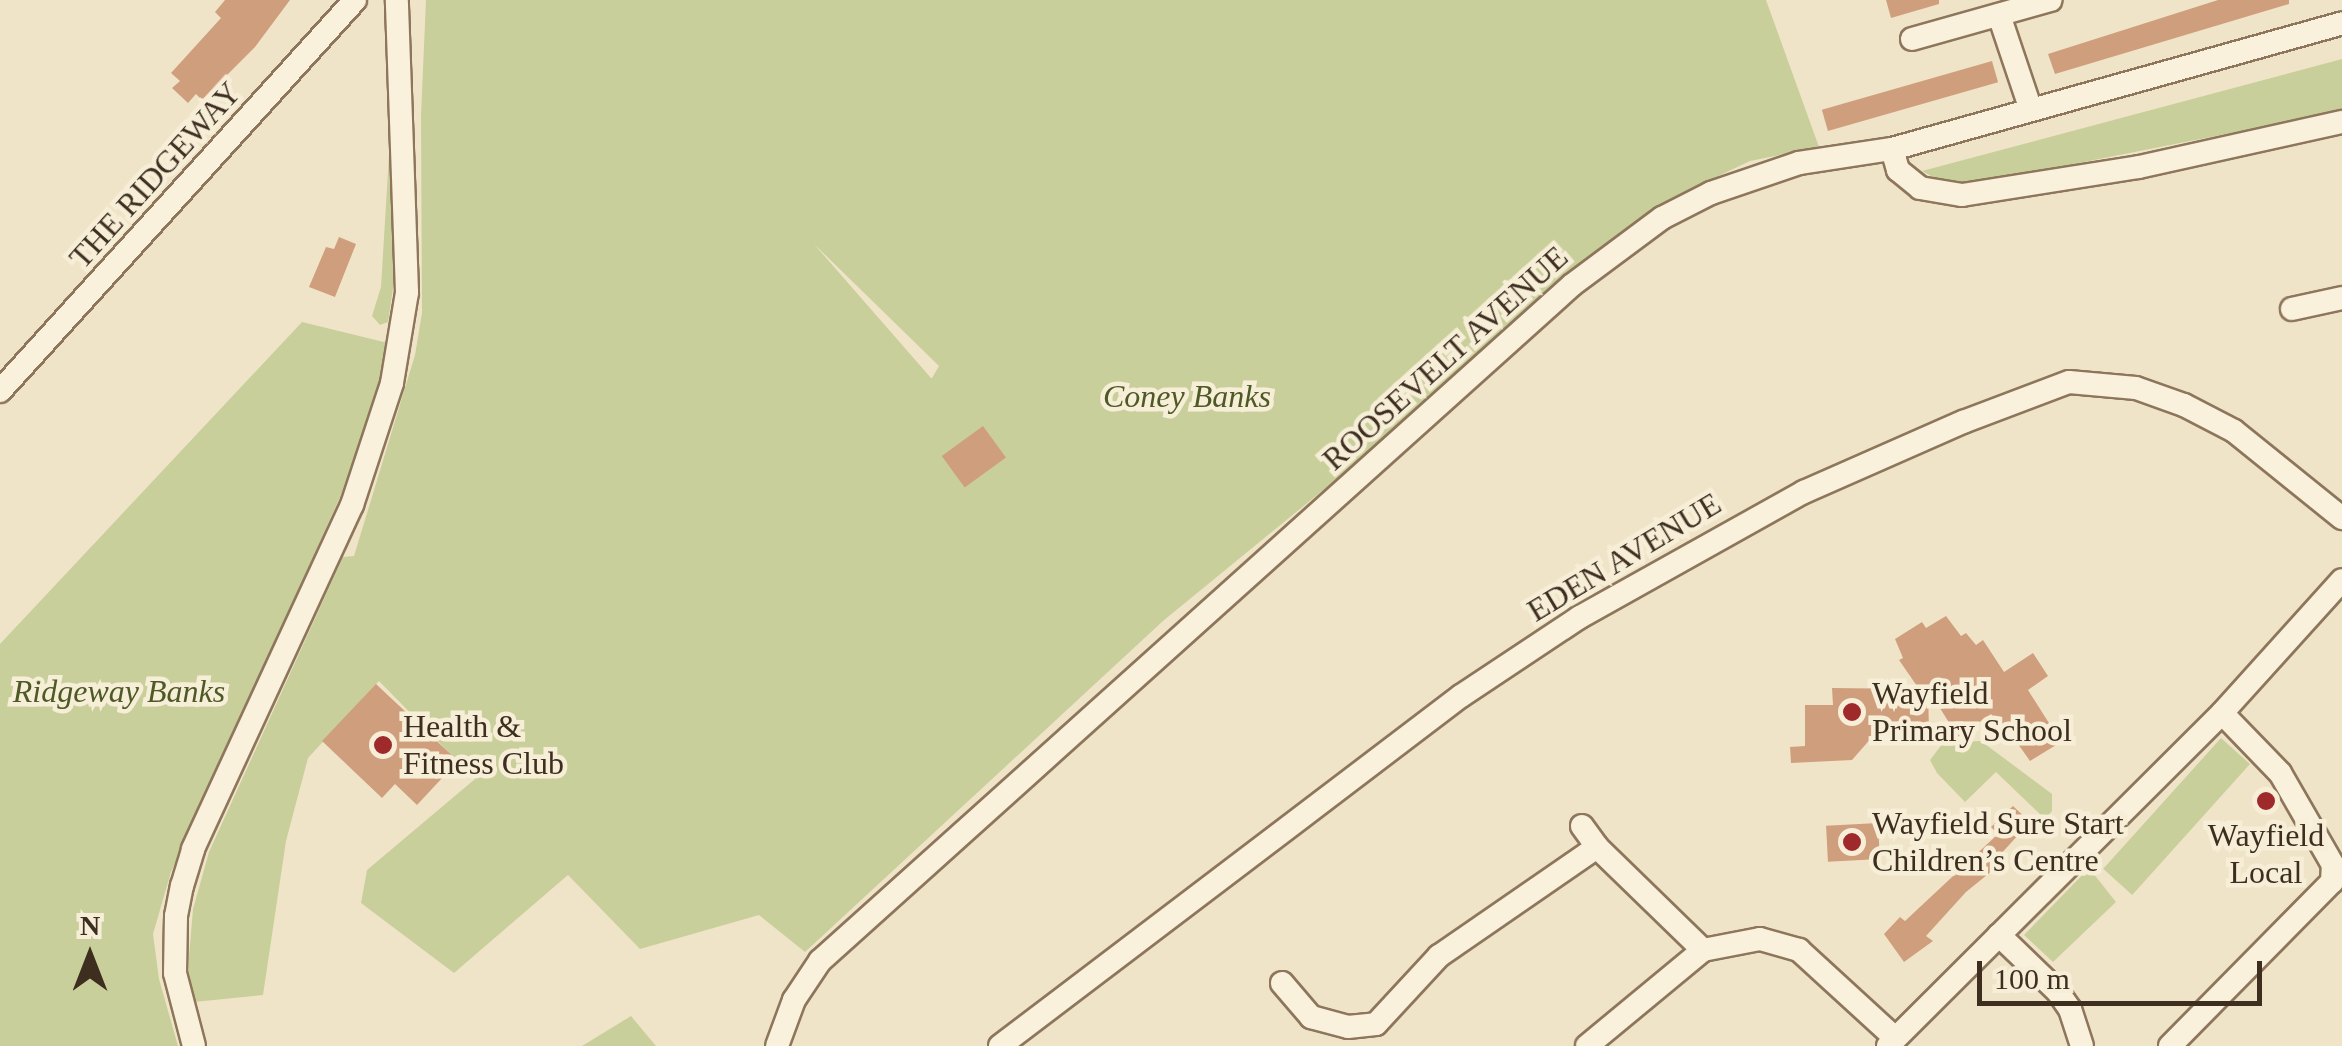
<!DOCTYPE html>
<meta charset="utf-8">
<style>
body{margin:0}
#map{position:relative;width:2342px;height:1046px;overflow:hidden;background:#f0e4c8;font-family:"Times New Roman",serif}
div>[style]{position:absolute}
.green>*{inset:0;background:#c9cf9b;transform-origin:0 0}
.building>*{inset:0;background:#cf9f7d;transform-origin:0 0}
.roads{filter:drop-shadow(2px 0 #8d765c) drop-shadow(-2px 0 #8d765c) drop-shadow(0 2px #8d765c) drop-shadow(0 -2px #8d765c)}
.minor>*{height:22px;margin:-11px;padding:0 11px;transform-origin:11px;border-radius:11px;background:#faf1dc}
.dots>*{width:28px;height:28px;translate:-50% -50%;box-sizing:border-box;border:5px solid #f7eed8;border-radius:50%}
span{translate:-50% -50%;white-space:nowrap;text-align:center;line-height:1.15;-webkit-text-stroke:9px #f7eed8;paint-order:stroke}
.street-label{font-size:32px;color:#3d2e20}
.park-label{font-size:32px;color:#4d5a26;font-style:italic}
.poi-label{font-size:32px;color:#3d2e20}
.left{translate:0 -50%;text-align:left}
.north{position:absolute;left:40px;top:906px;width:100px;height:100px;-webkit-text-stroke:8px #f7eed8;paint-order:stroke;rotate:0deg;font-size:28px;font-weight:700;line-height:40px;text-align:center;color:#3d2e20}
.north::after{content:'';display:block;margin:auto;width:35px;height:45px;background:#3d2e20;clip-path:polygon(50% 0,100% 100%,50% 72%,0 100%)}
.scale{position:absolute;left:1977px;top:961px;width:285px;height:45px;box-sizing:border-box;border:5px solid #3d2e20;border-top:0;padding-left:12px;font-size:30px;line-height:35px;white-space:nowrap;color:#3d2e20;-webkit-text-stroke:8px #f7eed8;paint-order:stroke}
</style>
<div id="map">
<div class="green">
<div style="clip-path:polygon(evenodd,426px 0,1766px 0,1819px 147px,1750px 161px,1676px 196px,1559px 279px,1487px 344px,1487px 356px,1163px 621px,805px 952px,759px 915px,640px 949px,568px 875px,454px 973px,361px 903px,367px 870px,475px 779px,379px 681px,308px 758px,286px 841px,263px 995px,194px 1002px,188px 968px,193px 909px,209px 852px,343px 557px,354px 556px,415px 355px,422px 313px,421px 115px,426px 0,814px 244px,939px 366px,932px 378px,931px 378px,814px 244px)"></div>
<div style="clip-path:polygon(2342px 59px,2342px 111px,1977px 183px,1942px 182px,1922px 171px)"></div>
<div style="clip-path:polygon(389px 155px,395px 275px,388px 322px,380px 325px,372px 316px,381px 287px)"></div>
<div style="clip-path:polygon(302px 322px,388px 343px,371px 419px,340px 497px,171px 872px,153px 934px,159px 979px,178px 1046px,0 1046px,0 644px)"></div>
<div style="left:2221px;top:738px;width:39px;height:176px;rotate:42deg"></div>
<div style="clip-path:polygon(1981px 741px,2052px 794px,2052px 811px,2045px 819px,1996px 772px,1965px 802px,1937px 773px,1930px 760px,1943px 743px)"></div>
<div style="clip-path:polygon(2089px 868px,2116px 902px,2053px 962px,2024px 935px)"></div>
<div style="clip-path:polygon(631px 1016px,656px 1046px,582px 1046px)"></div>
</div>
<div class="building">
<div style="clip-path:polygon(225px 0,290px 0,255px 47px,202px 100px,196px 94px,188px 103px,172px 88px,180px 81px,171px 73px,221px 18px,215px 12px)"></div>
<div style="clip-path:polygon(1886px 0,1939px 0,1939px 4px,1891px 18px)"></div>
<div style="clip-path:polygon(2218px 0,2289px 0,2289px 4px,2055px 74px,2048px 54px)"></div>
<div style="left:1992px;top:61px;width:22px;height:177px;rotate:74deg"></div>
<div style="clip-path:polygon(339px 237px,356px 244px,335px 297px,309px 287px,326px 247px,334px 249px)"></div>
<div style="left:983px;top:426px;width:39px;height:51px;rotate:54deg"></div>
<div style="clip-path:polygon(1946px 616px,1961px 636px,1966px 633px,1976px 645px,1983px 640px,2004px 672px,2033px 653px,2048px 676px,2028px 690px,2061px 742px,2030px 761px,2018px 744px,2013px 745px,1991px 714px,1958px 737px,1928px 689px,1929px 732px,1873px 736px,1852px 760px,1791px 763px,1790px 747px,1805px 746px,1805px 705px,1833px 705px,1832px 688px,1919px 689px,1899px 660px,1903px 658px,1895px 639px,1922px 622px,1926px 628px)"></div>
<div style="clip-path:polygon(376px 684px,458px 761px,417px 805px,395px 784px,382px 798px,322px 741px)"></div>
<div style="clip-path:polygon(2013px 806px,2030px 822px,1999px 856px,2003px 862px,1966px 892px,1926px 936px,1933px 941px,1904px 962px,1884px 934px,1900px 917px,1905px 921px,1998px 834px,1991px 827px)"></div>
<div style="left:1878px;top:823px;width:36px;height:52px;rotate:87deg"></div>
</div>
<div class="roads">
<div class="minor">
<div style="left:1999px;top:15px;width:100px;rotate:71.4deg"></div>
<div style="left:1912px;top:39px;width:144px;rotate:-15.7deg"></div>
<div style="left:1892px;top:149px;width:22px;rotate:74deg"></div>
<div style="left:1898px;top:170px;width:28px;rotate:39deg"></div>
<div style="left:1920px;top:188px;width:43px;rotate:9.5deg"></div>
<div style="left:1962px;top:195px;width:179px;rotate:-9deg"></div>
<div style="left:2139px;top:167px;width:208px;rotate:-12.5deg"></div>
<div style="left:2292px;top:309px;width:51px;rotate:-12.4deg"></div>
<div style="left:0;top:391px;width:528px;rotate:-47.76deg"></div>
<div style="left:1582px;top:826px;width:26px;rotate:54deg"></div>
<div style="left:1597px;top:847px;width:148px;rotate:44.2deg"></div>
<div style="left:1703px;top:950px;width:58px;rotate:-10.9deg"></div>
<div style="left:1760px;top:939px;width:41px;rotate:15.8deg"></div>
<div style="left:1799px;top:950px;width:130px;rotate:42.5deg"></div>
<div style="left:1999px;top:935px;width:82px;rotate:44deg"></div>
<div style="left:2058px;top:992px;width:21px;rotate:55deg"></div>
<div style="left:2070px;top:1009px;width:39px;rotate:72deg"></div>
<div style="left:1282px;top:983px;width:45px;rotate:49.5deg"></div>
<div style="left:1311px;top:1017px;width:38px;rotate:15deg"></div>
<div style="left:1348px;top:1027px;width:28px;rotate:-6deg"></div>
<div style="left:1376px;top:1024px;width:93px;rotate:-47.2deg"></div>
<div style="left:1439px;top:956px;width:192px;rotate:-34.6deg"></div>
<div style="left:194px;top:1046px;width:75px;rotate:-104.6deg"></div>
<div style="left:175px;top:973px;width:57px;rotate:-89deg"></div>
<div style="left:176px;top:916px;width:31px;rotate:-79deg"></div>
<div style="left:182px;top:886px;width:39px;rotate:-73deg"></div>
<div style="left:193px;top:849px;width:379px;rotate:-65.2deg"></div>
<div style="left:352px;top:505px;width:128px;rotate:-71.8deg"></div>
<div style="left:392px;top:383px;width:92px;rotate:-80.6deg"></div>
<div style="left:407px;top:292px;width:292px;rotate:-92deg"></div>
<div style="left:777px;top:1046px;width:49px;rotate:-69.7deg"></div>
<div style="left:794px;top:1000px;width:47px;rotate:-56.3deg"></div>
<div style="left:820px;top:961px;width:1011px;rotate:-41.95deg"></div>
<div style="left:1572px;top:285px;width:112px;rotate:-36.7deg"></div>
<div style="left:1662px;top:218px;width:55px;rotate:-27deg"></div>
<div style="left:1711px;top:193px;width:93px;rotate:-18.8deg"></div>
<div style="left:1799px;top:163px;width:94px;rotate:-8.6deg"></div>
<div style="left:1892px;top:149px;width:467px;rotate:-15.6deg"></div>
<div style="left:1000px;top:1046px;width:579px;rotate:-37.21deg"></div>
<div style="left:1461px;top:696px;width:143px;rotate:-33.6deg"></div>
<div style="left:1580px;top:617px;width:257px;rotate:-29.2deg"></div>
<div style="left:1804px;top:492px;width:174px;rotate:-23.8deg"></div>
<div style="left:1963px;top:422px;width:113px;rotate:-20.7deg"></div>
<div style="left:2069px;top:382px;width:67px;rotate:5.1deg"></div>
<div style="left:2136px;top:388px;width:51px;rotate:19.5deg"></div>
<div style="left:2184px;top:405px;width:56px;rotate:27.5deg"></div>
<div style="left:2234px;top:431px;width:139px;rotate:38.9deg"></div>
<div style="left:1587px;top:1046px;width:151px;rotate:-39.6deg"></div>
<div style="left:1888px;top:1046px;width:472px;rotate:-44.9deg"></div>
<div style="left:2222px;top:713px;width:179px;rotate:-47.9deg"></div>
<div style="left:2170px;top:1046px;width:231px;rotate:-45.4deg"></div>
<div style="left:2332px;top:882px;width:17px;rotate:-87deg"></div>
<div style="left:2333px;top:865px;width:106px;rotate:-119.9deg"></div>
<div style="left:2280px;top:773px;width:83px;rotate:-134deg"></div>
</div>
</div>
<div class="dots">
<div style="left:1852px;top:712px;background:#9e2a2b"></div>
<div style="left:383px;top:745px;background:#9e2a2b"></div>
<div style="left:2266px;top:801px;background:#9e2a2b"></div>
<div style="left:1852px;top:842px;background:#9e2a2b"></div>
</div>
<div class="street-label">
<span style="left:155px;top:175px;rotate:-48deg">THE RIDGEWAY</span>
<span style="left:1445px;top:358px;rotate:-42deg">ROOSEVELT AVENUE</span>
<span style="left:1624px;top:557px;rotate:-31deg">EDEN AVENUE</span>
</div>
<div class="park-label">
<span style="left:1187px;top:396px">Coney Banks</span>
<span style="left:119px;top:691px">Ridgeway Banks</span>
</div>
<div class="poi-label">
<span class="left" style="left:1872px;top:712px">Wayfield<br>Primary School</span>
<span class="left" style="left:403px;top:745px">Health &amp;<br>Fitness Club</span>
<span class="left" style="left:1872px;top:842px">Wayfield Sure Start<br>Children’s Centre</span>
<span style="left:2266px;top:854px">Wayfield<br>Local</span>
</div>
<div class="north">N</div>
<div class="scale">100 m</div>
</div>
